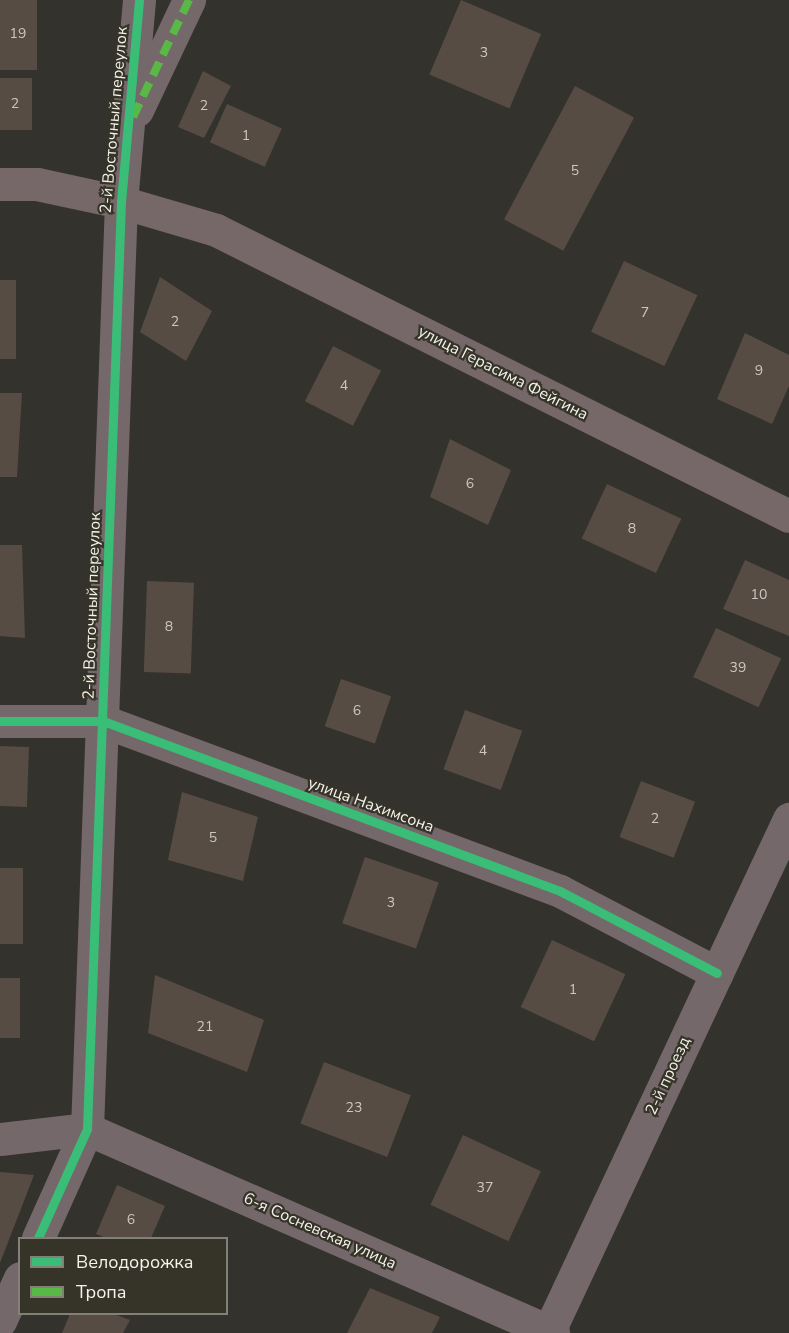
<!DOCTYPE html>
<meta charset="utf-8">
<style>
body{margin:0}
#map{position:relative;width:789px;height:1333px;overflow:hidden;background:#33322c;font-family:"Nunito Sans",sans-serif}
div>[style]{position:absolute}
.building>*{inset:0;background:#564c44;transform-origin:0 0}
.minor>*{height:33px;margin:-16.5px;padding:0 16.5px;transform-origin:16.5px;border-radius:16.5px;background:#75686b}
.major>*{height:33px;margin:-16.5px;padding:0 16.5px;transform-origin:16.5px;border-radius:16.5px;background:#766868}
.quiet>*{height:8px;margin-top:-4px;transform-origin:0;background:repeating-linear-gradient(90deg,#58b947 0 15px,transparent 0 23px)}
.cycleway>*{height:9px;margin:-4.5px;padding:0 4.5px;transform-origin:4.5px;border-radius:4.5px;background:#3abd76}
span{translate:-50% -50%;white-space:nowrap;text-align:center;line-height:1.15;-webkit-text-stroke:4.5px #363429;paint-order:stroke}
.number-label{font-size:14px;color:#ccc8c1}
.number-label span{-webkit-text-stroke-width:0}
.street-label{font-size:16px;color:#f3f2eb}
.legend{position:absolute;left:18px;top:1237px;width:210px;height:78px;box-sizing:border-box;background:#363429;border:2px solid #828077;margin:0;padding:8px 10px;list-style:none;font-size:18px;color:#f3f2eb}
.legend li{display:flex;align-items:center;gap:12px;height:30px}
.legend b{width:30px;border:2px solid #828077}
</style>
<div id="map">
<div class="building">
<div style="left:0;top:0;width:37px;height:70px"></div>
<div style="left:461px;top:0;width:87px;height:81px;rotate:23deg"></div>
<div style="clip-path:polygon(203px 71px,231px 86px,204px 138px,178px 127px)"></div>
<div style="left:0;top:78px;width:32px;height:52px"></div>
<div style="left:575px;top:86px;width:67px;height:151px;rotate:28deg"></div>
<div style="left:227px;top:104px;width:60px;height:42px;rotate:24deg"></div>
<div style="left:624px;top:261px;width:81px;height:78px;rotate:25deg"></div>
<div style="clip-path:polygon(160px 277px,212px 311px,186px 361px,140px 332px)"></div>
<div style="left:0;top:280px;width:16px;height:79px"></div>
<div style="clip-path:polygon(745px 333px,789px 355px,789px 386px,772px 424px,717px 399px)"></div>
<div style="left:333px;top:346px;width:54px;height:62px;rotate:27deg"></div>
<div style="clip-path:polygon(0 393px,22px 393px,17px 477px,0 477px)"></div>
<div style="clip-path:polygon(450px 439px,511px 470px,488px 525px,430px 497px)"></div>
<div style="left:607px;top:484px;width:82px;height:60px;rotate:25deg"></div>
<div style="clip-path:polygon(0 545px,22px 545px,25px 638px,0 636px)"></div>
<div style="clip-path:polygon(745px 560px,789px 580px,789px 636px,723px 609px)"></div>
<div style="left:147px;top:581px;width:47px;height:91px;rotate:2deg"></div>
<div style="left:716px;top:628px;width:72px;height:54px;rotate:25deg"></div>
<div style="left:341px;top:679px;width:53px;height:50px;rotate:19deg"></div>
<div style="left:465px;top:710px;width:61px;height:63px;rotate:20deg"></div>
<div style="left:0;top:746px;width:29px;height:60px;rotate:2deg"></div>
<div style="left:641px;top:781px;width:58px;height:60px;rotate:21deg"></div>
<div style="clip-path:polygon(182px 792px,258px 817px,243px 881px,168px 860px)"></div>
<div style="left:365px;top:857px;width:78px;height:70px;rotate:19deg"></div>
<div style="left:0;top:868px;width:23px;height:76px"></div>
<div style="left:552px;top:940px;width:81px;height:74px;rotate:25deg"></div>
<div style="clip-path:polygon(155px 975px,264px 1020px,247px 1072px,148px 1033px)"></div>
<div style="left:0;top:978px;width:20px;height:60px"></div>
<div style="left:324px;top:1062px;width:93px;height:66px;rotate:21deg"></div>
<div style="left:463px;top:1135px;width:86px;height:77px;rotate:25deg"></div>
<div style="clip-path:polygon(0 1172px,34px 1175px,0 1263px)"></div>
<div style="clip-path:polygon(117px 1185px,165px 1206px,151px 1238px,106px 1238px,96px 1234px)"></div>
<div style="clip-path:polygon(370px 1288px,440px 1317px,432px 1333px,347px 1333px)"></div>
<div style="clip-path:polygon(70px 1314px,114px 1314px,130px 1320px,123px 1333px,62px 1333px)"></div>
</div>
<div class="minor">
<div style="left:137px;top:110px;width:122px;rotate:-64.7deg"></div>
<div style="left:0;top:721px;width:103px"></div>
<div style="left:103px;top:721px;width:488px;rotate:20.4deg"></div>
<div style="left:560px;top:891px;width:177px;rotate:27.6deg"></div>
<div style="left:87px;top:1129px;width:509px;rotate:23.64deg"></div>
<div style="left:0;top:1139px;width:88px;rotate:-6.6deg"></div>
<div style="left:38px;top:1238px;width:120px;rotate:-65.8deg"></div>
<div style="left:87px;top:1129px;width:928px;rotate:-87.9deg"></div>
<div style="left:121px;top:202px;width:203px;rotate:-84.9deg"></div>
<div style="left:0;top:1321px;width:47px;rotate:-65.1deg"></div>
<div style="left:548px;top:1333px;width:568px;rotate:-64.88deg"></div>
</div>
<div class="major">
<div style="left:0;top:184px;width:37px"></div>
<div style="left:37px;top:184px;width:86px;rotate:12.1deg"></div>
<div style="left:121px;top:202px;width:99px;rotate:16.4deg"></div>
<div style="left:216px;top:230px;width:640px;rotate:26.53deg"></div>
</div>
<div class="quiet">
<div style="left:133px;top:117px;width:130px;rotate:-64.4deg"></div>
</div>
<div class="cycleway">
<div style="left:0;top:721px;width:103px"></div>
<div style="left:103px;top:721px;width:488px;rotate:20.4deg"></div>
<div style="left:560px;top:891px;width:177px;rotate:27.6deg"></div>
<div style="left:38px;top:1238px;width:120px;rotate:-65.8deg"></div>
<div style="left:87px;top:1129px;width:928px;rotate:-87.9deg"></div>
<div style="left:121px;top:202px;width:203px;rotate:-84.9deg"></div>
</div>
<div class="number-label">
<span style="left:18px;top:34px">19</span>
<span style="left:484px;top:53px">3</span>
<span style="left:15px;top:104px">2</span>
<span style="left:204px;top:106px">2</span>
<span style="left:246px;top:136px">1</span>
<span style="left:575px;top:171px">5</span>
<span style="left:645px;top:313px">7</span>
<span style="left:175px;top:322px">2</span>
<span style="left:759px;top:371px">9</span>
<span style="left:344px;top:386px">4</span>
<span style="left:470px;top:484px">6</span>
<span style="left:632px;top:529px">8</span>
<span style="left:759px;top:595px">10</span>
<span style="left:169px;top:627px">8</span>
<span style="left:738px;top:668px">39</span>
<span style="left:357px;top:711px">6</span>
<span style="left:483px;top:751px">4</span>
<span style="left:655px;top:819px">2</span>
<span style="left:213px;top:838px">5</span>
<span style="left:391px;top:903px">3</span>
<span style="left:573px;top:990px">1</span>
<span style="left:205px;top:1027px">21</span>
<span style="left:354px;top:1108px">23</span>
<span style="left:485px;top:1188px">37</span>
<span style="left:131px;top:1220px">6</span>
</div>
<div class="street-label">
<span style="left:114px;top:120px;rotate:-85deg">2-й Восточный переулок</span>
<span style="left:503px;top:373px;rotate:27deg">улица Герасима Фейгина</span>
<span style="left:92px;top:606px;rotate:-88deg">2-й Восточный переулок</span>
<span style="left:371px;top:805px;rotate:20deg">улица Нахимсона</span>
<span style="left:668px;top:1076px;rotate:-65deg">2-й проезд</span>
<span style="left:320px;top:1231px;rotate:24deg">6-я Сосневская улица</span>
</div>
<ul class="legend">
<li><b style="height:8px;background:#3abd76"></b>Велодорожка</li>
<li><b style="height:8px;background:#58b947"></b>Тропа</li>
</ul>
</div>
